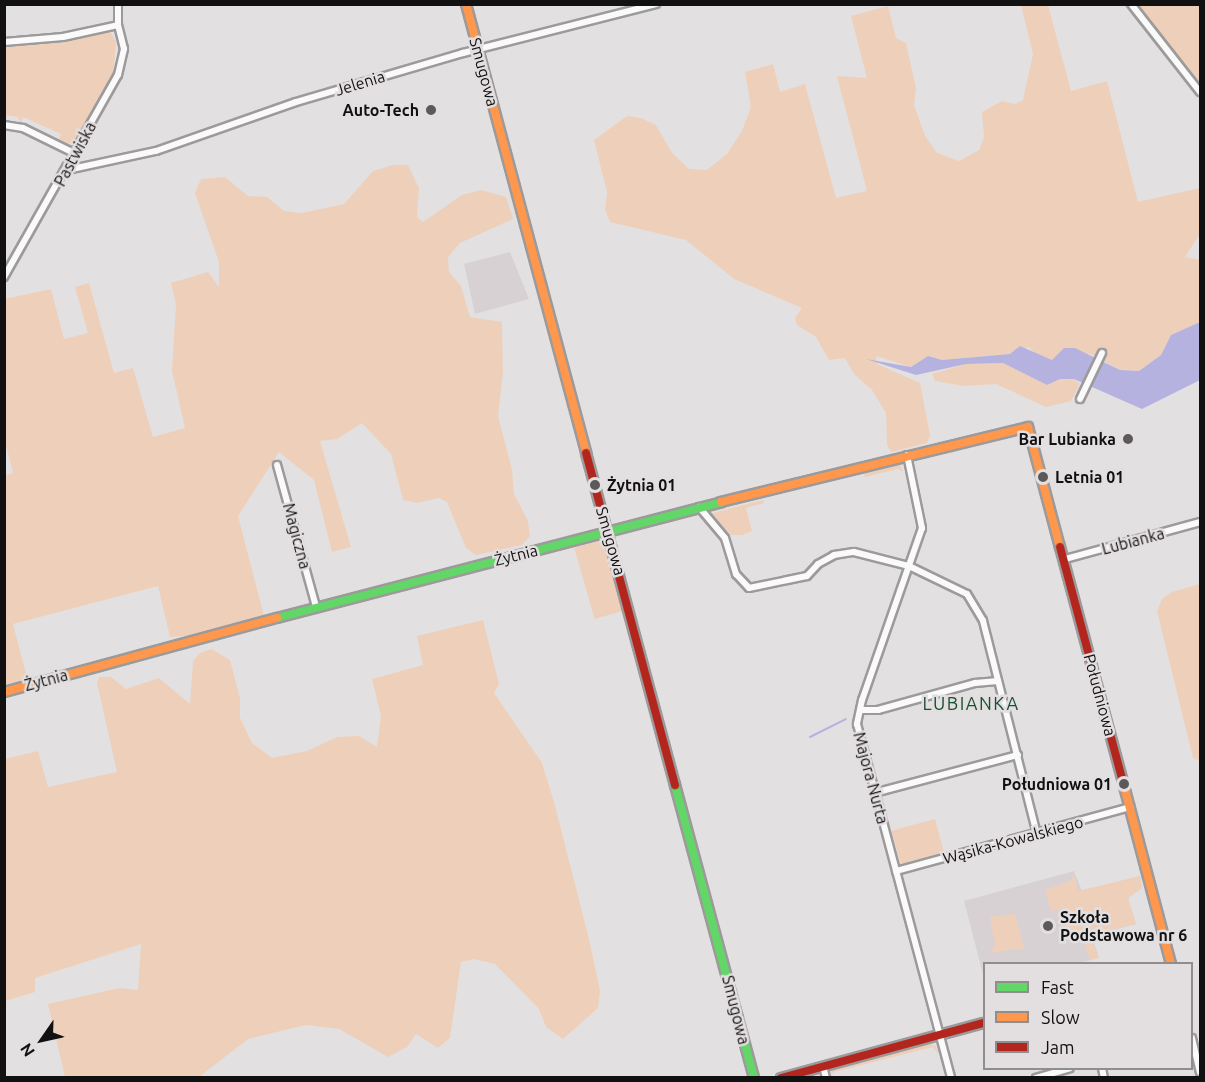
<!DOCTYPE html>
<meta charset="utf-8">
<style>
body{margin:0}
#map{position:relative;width:1205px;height:1082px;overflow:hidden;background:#e2e0e1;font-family:Ubuntu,sans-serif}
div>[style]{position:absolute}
.built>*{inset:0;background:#d8d1d4}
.green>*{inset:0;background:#eed0ba;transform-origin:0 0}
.water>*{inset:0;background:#b5b2e0}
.stream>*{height:2px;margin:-1px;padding:0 1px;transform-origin:1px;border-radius:1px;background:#b5b2e0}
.roads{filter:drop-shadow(2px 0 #9c9a9b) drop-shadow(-2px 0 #9c9a9b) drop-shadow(0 2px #9c9a9b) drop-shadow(0 -2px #9c9a9b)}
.street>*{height:6px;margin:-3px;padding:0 3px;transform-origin:3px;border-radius:3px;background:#fbfafa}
.fast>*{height:8px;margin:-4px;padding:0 4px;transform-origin:4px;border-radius:4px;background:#63d668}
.slow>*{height:8px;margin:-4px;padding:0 4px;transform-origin:4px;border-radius:4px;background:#ff974d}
.jam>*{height:8px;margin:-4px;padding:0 4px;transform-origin:4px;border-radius:4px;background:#b3261e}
.dots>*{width:16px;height:16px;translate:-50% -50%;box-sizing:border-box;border:3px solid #e3dfe0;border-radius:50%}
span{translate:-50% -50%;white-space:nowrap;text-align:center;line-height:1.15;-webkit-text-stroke:5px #e3dfe0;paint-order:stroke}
.street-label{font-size:16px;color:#121112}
.poi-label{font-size:16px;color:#121112;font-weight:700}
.right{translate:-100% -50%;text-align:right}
.left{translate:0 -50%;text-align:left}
.neighbourhood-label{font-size:18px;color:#175132;letter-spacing:1.5px}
.frame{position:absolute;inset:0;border:6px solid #121112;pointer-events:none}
.legend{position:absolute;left:983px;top:962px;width:210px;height:108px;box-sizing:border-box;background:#e3dfe0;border:2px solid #8f8d8e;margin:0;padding:8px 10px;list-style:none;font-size:18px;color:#121112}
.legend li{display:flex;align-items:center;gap:12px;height:30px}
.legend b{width:30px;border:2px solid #8f8d8e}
.north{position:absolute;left:12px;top:1010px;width:60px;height:60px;-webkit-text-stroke:4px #e3dfe0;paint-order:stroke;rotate:236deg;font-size:16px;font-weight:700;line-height:24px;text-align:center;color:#121112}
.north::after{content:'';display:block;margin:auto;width:21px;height:27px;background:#121112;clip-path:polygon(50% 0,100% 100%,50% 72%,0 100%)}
</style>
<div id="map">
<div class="built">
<div style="clip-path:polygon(510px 252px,529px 299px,475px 314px,464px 264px)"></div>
<div style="clip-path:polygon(1074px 871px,1082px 891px,1140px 876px,1142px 888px,1128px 898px,1136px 924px,1092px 936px,1099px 958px,1079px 963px,984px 964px,984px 978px,964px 901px)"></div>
</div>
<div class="green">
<div style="clip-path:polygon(1021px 5px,1048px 5px,1071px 91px,1107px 81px,1138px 202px,1200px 188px,1200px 234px,1185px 257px,1200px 260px,1200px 322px,1171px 335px,1161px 355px,1139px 371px,1120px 370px,1090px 354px,1052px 360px,1036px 355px,1029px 347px,1010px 354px,942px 360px,928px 356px,911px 367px,876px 356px,877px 364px,920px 383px,930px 435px,927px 443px,891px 452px,887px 445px,886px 413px,872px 390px,854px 374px,845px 358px,829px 360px,816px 337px,797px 325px,795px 318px,802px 308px,734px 279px,686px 240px,610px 222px,605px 210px,607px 192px,594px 140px,627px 116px,641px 118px,656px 125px,672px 153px,689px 169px,707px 170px,727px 154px,742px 131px,751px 107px,745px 72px,773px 64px,780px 92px,805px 84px,836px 198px,867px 191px,837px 76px,867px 78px,851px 16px,888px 6px,896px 38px,906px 43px,916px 88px,914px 105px,925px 136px,937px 153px,959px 161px,979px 150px,984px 137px,982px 112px,1002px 101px,1015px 104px,1023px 100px,1033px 54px)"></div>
<div style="clip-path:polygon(1135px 5px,1200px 5px,1200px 84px)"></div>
<div style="clip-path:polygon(109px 29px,116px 42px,113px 78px,74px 142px,65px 145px,58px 141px,61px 134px,23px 117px,20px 124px,18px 117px,5px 115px,4px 46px,68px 42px)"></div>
<div style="clip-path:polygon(393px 165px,408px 165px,419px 188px,417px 217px,423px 222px,462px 195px,481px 190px,506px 197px,513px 219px,460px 243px,448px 257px,449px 272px,461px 286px,470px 317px,502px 322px,503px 373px,498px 416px,512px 470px,514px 494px,528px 521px,530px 536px,522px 545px,476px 555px,466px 548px,447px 502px,439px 498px,417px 503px,403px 500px,391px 454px,362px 423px,337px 439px,320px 441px,351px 547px,332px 552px,314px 480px,279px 452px,238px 516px,264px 616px,194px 635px,170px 637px,158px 586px,13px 624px,28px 681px,5px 688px,4px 476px,13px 473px,5px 441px,5px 299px,51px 289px,64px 339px,88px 333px,75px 287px,89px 283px,114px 373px,133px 368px,153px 437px,185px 428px,172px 371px,176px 304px,171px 283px,208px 272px,219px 287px,219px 262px,195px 193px,201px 179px,225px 177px,248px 196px,267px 197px,284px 211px,302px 213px,344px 204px,373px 171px)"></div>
<div style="clip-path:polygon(1003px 363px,1047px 385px,1060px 379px,1074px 379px,1080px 384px,1071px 401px,1046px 407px,996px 384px,964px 386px,935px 381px,932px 374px,966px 364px)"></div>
<div style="clip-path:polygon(899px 463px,903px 472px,898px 469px,865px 477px,864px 472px)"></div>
<div style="clip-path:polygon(763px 500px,764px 503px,746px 508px,752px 531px,742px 535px,732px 535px,705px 515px)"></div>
<div style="left:605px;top:539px;width:74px;height:32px;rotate:74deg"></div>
<div style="clip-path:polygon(1200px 584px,1200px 761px,1193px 758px,1157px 611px,1162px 599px,1172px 592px)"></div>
<div style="clip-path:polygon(483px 620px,499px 684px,494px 693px,542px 763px,554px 802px,588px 935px,600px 990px,598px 1008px,563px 1039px,546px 1027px,539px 1009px,495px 964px,474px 959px,461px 962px,450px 1038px,438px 1048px,416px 1034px,407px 1047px,388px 1057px,339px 1029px,306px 1025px,248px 1039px,199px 1077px,65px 1077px,48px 1004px,119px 988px,138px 990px,141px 944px,35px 978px,35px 992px,5px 1001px,5px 759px,38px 751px,48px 787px,117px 772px,97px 683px,99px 677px,111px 677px,126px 689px,159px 678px,190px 704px,193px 661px,200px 653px,211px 649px,230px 660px,240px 698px,240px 718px,252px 743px,272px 758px,307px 751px,337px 737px,359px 736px,377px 747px,381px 716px,372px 679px,423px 665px,417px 636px)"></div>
<div style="left:935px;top:819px;width:35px;height:45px;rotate:75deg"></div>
<div style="clip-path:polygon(1074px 873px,1078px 891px,1140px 876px,1142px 887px,1128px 898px,1136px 924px,1090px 934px,1098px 958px,1090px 960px,1083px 937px,1089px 934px,1065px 940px,1057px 911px,1078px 905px,1051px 911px,1045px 890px,1072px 880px)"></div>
<div style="clip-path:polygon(1015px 914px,1024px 948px,989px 953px,995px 945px,990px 917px)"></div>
<div style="clip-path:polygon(929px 1044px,936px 1046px,938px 1054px,933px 1047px,834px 1072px,829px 1077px,832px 1071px)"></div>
</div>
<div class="water">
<div style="clip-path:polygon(1200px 322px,1200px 380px,1142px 409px,1074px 379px,1060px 379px,1047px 385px,1003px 363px,966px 364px,916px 375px,866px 359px,911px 367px,928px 356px,942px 360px,1010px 354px,1020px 346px,1052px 360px,1064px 348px,1075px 348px,1120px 370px,1139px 371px,1161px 355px,1171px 335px)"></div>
</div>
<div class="stream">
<div style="left:810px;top:737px;width:40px;rotate:-26.6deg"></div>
</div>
<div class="roads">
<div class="street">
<div style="left:1131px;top:4px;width:112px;rotate:51.9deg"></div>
<div style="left:4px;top:42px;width:59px;rotate:-4.8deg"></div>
<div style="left:63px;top:37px;width:56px;rotate:-12.3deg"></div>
<div style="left:118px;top:25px;width:21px;rotate:-90deg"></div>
<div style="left:4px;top:125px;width:19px;rotate:9deg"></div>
<div style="left:23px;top:128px;width:55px;rotate:26.1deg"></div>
<div style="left:67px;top:170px;width:91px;rotate:-12.1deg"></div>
<div style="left:156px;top:151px;width:148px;rotate:-19.3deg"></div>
<div style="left:296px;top:102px;width:174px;rotate:-16.4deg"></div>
<div style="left:463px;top:53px;width:199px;rotate:-14.2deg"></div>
<div style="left:4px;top:277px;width:232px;rotate:-60.6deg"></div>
<div style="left:118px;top:75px;width:27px;rotate:-77deg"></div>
<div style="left:124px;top:49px;width:25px;rotate:-104deg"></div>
<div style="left:1080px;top:399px;width:51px;rotate:-64.4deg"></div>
<div style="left:907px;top:455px;width:75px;rotate:78.4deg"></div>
<div style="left:922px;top:528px;width:182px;rotate:109.2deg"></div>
<div style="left:862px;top:700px;width:25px;rotate:102deg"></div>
<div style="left:857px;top:724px;width:366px;rotate:75.1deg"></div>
<div style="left:277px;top:465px;width:147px;rotate:74.6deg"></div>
<div style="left:699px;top:507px;width:40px;rotate:50deg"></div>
<div style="left:725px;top:538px;width:38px;rotate:73deg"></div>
<div style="left:736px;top:574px;width:19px;rotate:47deg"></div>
<div style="left:749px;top:588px;width:59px;rotate:-11.7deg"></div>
<div style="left:807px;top:576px;width:16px;rotate:-47deg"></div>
<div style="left:818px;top:564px;width:18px;rotate:-29deg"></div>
<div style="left:834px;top:555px;width:20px;rotate:-9deg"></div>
<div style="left:854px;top:552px;width:57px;rotate:14.3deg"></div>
<div style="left:909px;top:566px;width:64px;rotate:25.8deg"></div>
<div style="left:967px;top:594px;width:31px;rotate:59deg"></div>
<div style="left:983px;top:621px;width:220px;rotate:75.8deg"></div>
<div style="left:1065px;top:559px;width:140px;rotate:-15.3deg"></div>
<div style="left:860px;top:710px;width:18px"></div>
<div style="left:878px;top:710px;width:101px;rotate:-15.6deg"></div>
<div style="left:975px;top:683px;width:23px;rotate:-5deg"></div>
<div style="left:874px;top:793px;width:149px;rotate:-14.8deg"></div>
<div style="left:896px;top:871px;width:243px;rotate:-15.3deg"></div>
<div style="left:1192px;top:1038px;width:35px;rotate:77deg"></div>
<div style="left:823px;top:1066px;width:12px;rotate:76deg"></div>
<div style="left:1102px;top:1068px;width:10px;rotate:79deg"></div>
<div style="left:1036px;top:1078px;width:35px;rotate:-16deg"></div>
</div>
<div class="fast">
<div style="left:277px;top:618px;width:459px;rotate:-14.6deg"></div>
<div style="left:675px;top:785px;width:303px;rotate:74.9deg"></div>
</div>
<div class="slow">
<div style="left:466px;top:4px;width:465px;rotate:75deg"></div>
<div style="left:721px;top:502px;width:316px;rotate:-13.7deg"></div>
<div style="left:1028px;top:427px;width:124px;rotate:75.1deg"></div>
<div style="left:4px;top:692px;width:283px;rotate:-15.2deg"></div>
<div style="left:1124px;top:786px;width:184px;rotate:75.2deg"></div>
</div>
<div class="jam">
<div style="left:586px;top:453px;width:344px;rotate:75deg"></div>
<div style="left:1060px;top:547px;width:247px;rotate:75deg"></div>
<div style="left:781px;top:1078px;width:210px;rotate:-15.2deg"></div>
</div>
</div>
<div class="dots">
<div style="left:431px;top:110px;background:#5b595a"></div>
<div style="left:1128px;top:439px;background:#5b595a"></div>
<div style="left:1043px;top:477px;background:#5b595a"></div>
<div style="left:595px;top:485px;background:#5b595a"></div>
<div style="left:1124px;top:784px;background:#5b595a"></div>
<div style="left:1048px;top:926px;background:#5b595a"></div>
</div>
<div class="street-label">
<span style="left:484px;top:72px;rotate:75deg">Smugowa</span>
<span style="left:360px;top:83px;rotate:-17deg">Jelenia</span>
<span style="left:75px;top:154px;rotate:-62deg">Pastwiska</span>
<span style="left:297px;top:536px;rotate:75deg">Magiczna</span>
<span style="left:611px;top:541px;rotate:74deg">Smugowa</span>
<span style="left:1133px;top:541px;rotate:-15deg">Lubianka</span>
<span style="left:516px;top:555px;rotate:-14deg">Żytnia</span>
<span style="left:46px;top:680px;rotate:-15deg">Żytnia</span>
<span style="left:1100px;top:695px;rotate:75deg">Południowa</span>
<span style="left:871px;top:778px;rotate:75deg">Majora Nurta</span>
<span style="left:1013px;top:840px;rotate:-15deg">Wąsika-Kowalskiego</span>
<span style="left:736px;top:1010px;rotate:76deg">Smugowa</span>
</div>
<div class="poi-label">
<span class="right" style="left:419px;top:110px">Auto-Tech</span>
<span class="right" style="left:1116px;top:439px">Bar Lubianka</span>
<span class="left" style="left:1055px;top:477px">Letnia 01</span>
<span class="left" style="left:607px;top:485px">Żytnia 01</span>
<span class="right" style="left:1112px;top:784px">Południowa 01</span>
<span class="left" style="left:1060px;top:926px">Szkoła<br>Podstawowa nr 6</span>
</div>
<div class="neighbourhood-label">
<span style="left:971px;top:703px">LUBIANKA</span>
</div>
<div class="frame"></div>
<ul class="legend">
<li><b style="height:8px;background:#63d668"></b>Fast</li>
<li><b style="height:8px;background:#ff974d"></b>Slow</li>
<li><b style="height:8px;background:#b3261e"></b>Jam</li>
</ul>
<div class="north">N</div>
</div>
